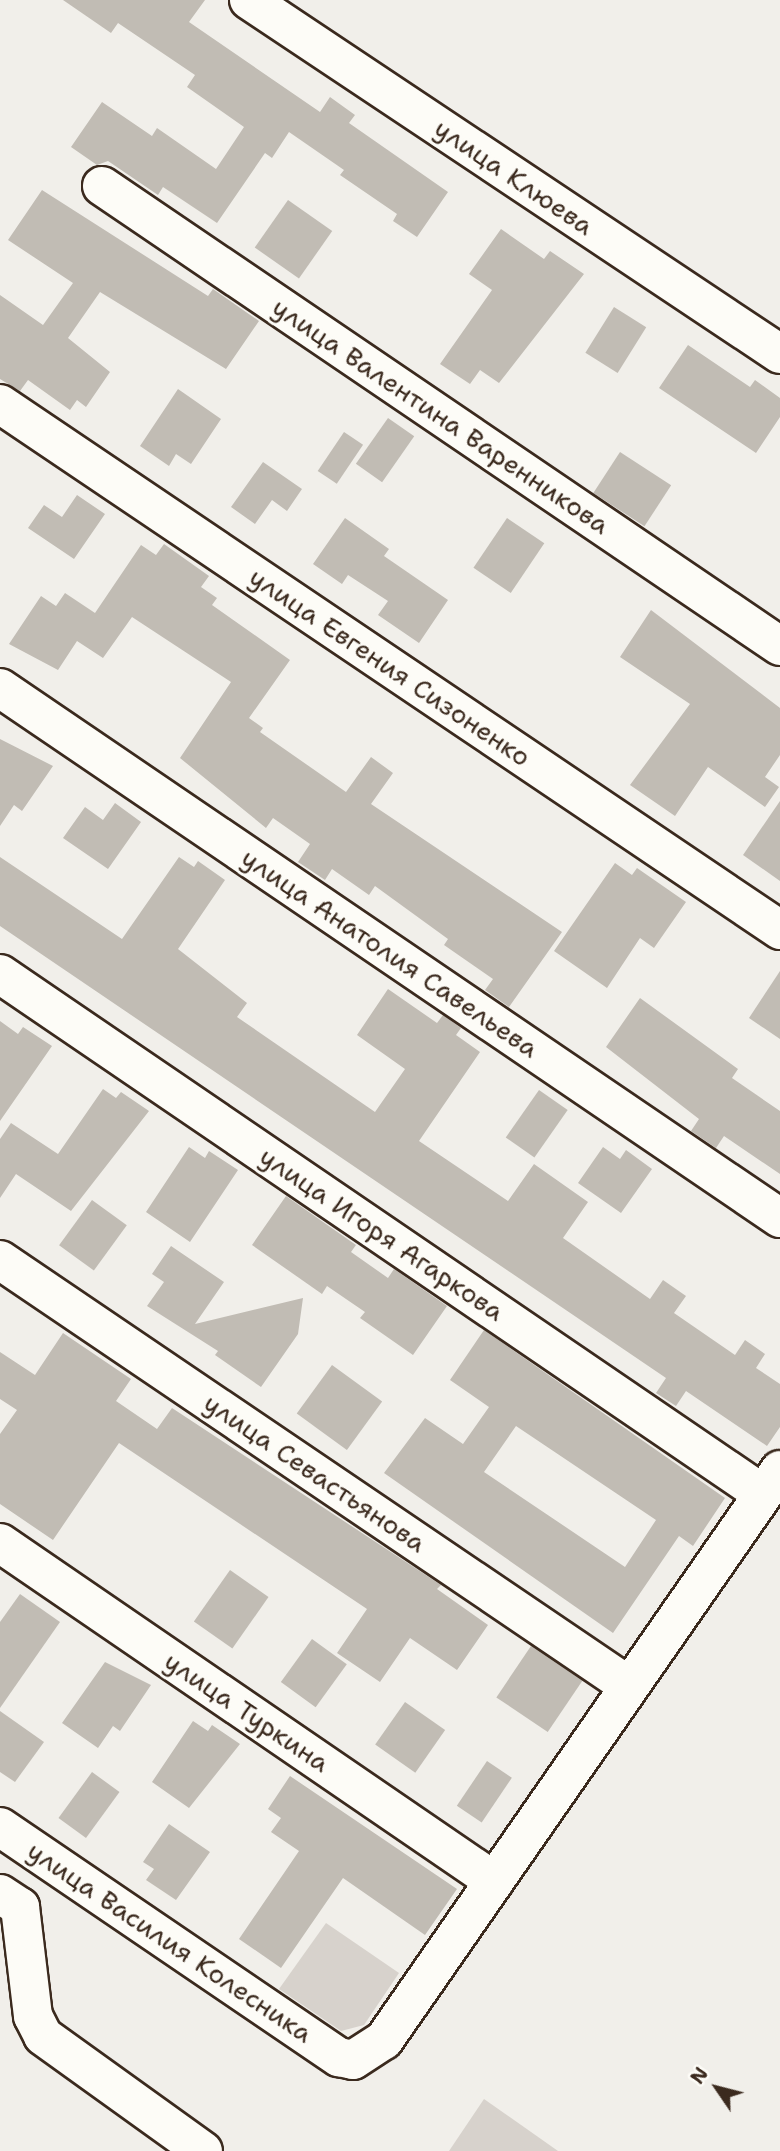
<!DOCTYPE html>
<meta charset="utf-8">
<style>
body{margin:0}
#map{position:relative;width:780px;height:2151px;overflow:hidden;background:#f1efea;font-family:"Shantell Sans",sans-serif}
div>[style]{position:absolute}
.green>*{inset:0;background:#d7d2cc}
.building>*{inset:0;background:#c1bcb4;transform-origin:0 0}
.roads{filter:drop-shadow(2px 0 #3b2a1e) drop-shadow(-2px 0 #3b2a1e) drop-shadow(0 2px #3b2a1e) drop-shadow(0 -2px #3b2a1e)}
.minor>*{height:38px;margin:-19px;padding:0 19px;transform-origin:19px;border-radius:19px;background:#fdfcf7}
span{translate:-50% -50%;white-space:nowrap;text-align:center;line-height:1.15;-webkit-text-stroke:5px #fdfcf7;paint-order:stroke}
.street-label{font-size:26px;color:#3b2a1e}
.north{position:absolute;left:682px;top:2053px;width:70px;height:70px;-webkit-text-stroke:5px #fdfcf7;paint-order:stroke;rotate:305deg;font-size:19px;font-weight:700;line-height:28px;text-align:center;color:#3b2a1e}
.north::after{content:'';display:block;margin:auto;width:24px;height:32px;background:#3b2a1e;clip-path:polygon(50% 0,100% 100%,50% 72%,0 100%)}
</style>
<div id="map">
<div class="green">
<div style="clip-path:polygon(326px 1923px,399px 1973px,364px 2025px,341px 2031px,279px 1989px)"></div>
<div style="clip-path:polygon(484px 2099px,558px 2151px,449px 2151px)"></div>
</div>
<div class="building">
<div style="clip-path:polygon(63px 0,205px 0,189px 22px,320px 112px,330px 97px,355px 115px,349px 123px,448px 192px,417px 237px,393px 221px,397px 214px,340px 175px,344px 170px,289px 132px,272px 158px,265px 153px,217px 223px,163px 187px,158px 195px,108px 161px,97px 165px,71px 147px,102px 102px,152px 136px,157px 128px,216px 169px,244px 127px,187px 87px,195px 75px,118px 23px,111px 33px)"></div>
<div style="clip-path:polygon(42px 190px,208px 296px,213px 289px,259px 321px,226px 369px,100px 292px,68px 338px,110px 372px,86px 407px,77px 400px,70px 410px,28px 380px,20px 391px,0 379px,0 295px,43px 325px,73px 283px,8px 240px)"></div>
<div style="left:288px;top:200px;width:54px;height:58px;rotate:35deg"></div>
<div style="clip-path:polygon(501px 229px,544px 259px,550px 251px,584px 274px,499px 383px,480px 370px,470px 384px,440px 364px,492px 290px,469px 274px)"></div>
<div style="left:614px;top:307px;width:38px;height:54px;rotate:32deg"></div>
<div style="clip-path:polygon(688px 345px,750px 387px,755px 380px,780px 398px,780px 417px,756px 453px,659px 388px)"></div>
<div style="clip-path:polygon(178px 389px,221px 419px,191px 464px,176px 454px,169px 466px,140px 446px)"></div>
<div style="left:388px;top:418px;width:32px;height:56px;rotate:35deg"></div>
<div style="left:344px;top:432px;width:23px;height:47px;rotate:34deg"></div>
<div style="left:620px;top:452px;width:61px;height:49px;rotate:33deg"></div>
<div style="clip-path:polygon(263px 462px,302px 489px,287px 511px,272px 500px,255px 524px,231px 507px)"></div>
<div style="clip-path:polygon(77px 495px,105px 514px,74px 559px,28px 528px,44px 505px,62px 517px)"></div>
<div style="clip-path:polygon(345px 518px,389px 549px,384px 556px,448px 600px,419px 643px,378px 615px,388px 601px,348px 575px,342px 584px,313px 564px)"></div>
<div style="left:507px;top:518px;width:45px;height:60px;rotate:34deg"></div>
<div style="clip-path:polygon(164px 544px,209px 576px,201px 587px,217px 598px,212px 605px,290px 660px,249px 718px,263px 728px,260px 732px,346px 792px,371px 757px,393px 773px,371px 804px,562px 932px,509px 1007px,485px 990px,493px 979px,444px 945px,448px 939px,375px 886px,369px 895px,332px 869px,325px 880px,298px 862px,310px 844px,273px 818px,266px 828px,180px 758px,231px 682px,132px 617px,103px 658px,77px 641px,58px 670px,9px 644px,41px 596px,56px 606px,65px 593px,95px 613px,141px 545px,156px 555px)"></div>
<div style="clip-path:polygon(651px 610px,780px 708px,780px 755px,765px 777px,779px 787px,765px 807px,708px 767px,675px 816px,630px 785px,690px 704px,620px 657px)"></div>
<div style="clip-path:polygon(0 739px,53px 766px,22px 811px,14px 805px,0 826px)"></div>
<div style="clip-path:polygon(780px 801px,780px 881px,743px 855px)"></div>
<div style="clip-path:polygon(115px 803px,141px 822px,108px 869px,63px 838px,85px 807px,103px 820px)"></div>
<div style="clip-path:polygon(0 857px,122px 939px,179px 857px,194px 867px,198px 861px,225px 880px,178px 949px,247px 1003px,237px 1017px,375px 1112px,405px 1069px,357px 1035px,388px 989px,437px 1023px,443px 1015px,461px 1028px,456px 1035px,480px 1052px,419px 1141px,508px 1201px,534px 1164px,588px 1202px,563px 1238px,650px 1299px,663px 1280px,686px 1296px,674px 1313px,735px 1355px,745px 1340px,765px 1354px,756px 1368px,780px 1384px,780px 1427px,767px 1446px,686px 1391px,676px 1406px,656px 1393px,666px 1378px,0 926px)"></div>
<div style="clip-path:polygon(615px 863px,632px 875px,637px 868px,686px 902px,654px 948px,640px 938px,607px 988px,554px 951px)"></div>
<div style="clip-path:polygon(780px 971px,780px 1039px,749px 1018px)"></div>
<div style="clip-path:polygon(640px 998px,738px 1069px,732px 1078px,780px 1111px,780px 1174px,724px 1136px,716px 1148px,691px 1131px,699px 1119px,606px 1047px)"></div>
<div style="clip-path:polygon(0 1021px,18px 1034px,23px 1027px,52px 1046px,0 1121px)"></div>
<div style="clip-path:polygon(103px 1089px,116px 1098px,121px 1092px,149px 1111px,71px 1211px,16px 1174px,0 1198px,0 1139px,11px 1123px,58px 1154px)"></div>
<div style="left:539px;top:1090px;width:35px;height:58px;rotate:35deg"></div>
<div style="clip-path:polygon(189px 1147px,205px 1158px,209px 1151px,238px 1170px,190px 1242px,146px 1212px)"></div>
<div style="clip-path:polygon(603px 1147px,620px 1159px,626px 1150px,652px 1169px,621px 1213px,578px 1183px)"></div>
<div style="clip-path:polygon(286px 1196px,356px 1245px,351px 1252px,388px 1278px,394px 1269px,447px 1306px,413px 1355px,360px 1318px,365px 1312px,327px 1286px,322px 1294px,252px 1245px)"></div>
<div style="left:92px;top:1200px;width:43px;height:56px;rotate:36deg"></div>
<div style="clip-path:polygon(171px 1246px,224px 1282px,195px 1324px,303px 1298px,298px 1334px,261px 1387px,215px 1355px,218px 1351px,147px 1306px,164px 1282px,152px 1274px)"></div>
<div style="clip-path:polygon(evenodd,484px 1330px,725px 1498px,693px 1546px,679px 1536px,613px 1633px,384px 1473px,425px 1418px,463px 1444px,489px 1407px,450px 1380px,484px 1330px,516px 1426px,656px 1520px,625px 1567px,484px 1472px,516px 1426px)"></div>
<div style="clip-path:polygon(63px 1333px,131px 1379px,116px 1401px,157px 1429px,172px 1408px,441px 1585px,437px 1589px,488px 1625px,457px 1670px,410px 1638px,380px 1682px,337px 1653px,367px 1609px,119px 1443px,53px 1540px,0 1504px,0 1434px,17px 1410px,0 1399px,0 1352px,35px 1375px)"></div>
<div style="left:332px;top:1365px;width:62px;height:60px;rotate:36deg"></div>
<div style="left:230px;top:1570px;width:47px;height:63px;rotate:35deg"></div>
<div style="clip-path:polygon(20px 1594px,60px 1622px,0 1708px,0 1622px)"></div>
<div style="left:312px;top:1639px;width:43px;height:53px;rotate:36deg"></div>
<div style="left:531px;top:1646px;width:62px;height:62px;rotate:34deg"></div>
<div style="clip-path:polygon(105px 1662px,151px 1685px,120px 1731px,113px 1726px,98px 1748px,62px 1723px)"></div>
<div style="left:405px;top:1702px;width:49px;height:52px;rotate:35deg"></div>
<div style="clip-path:polygon(0 1711px,44px 1742px,15px 1782px,0 1772px)"></div>
<div style="clip-path:polygon(193px 1721px,208px 1731px,212px 1725px,240px 1744px,189px 1808px,152px 1782px)"></div>
<div style="left:487px;top:1761px;width:30px;height:54px;rotate:34deg"></div>
<div style="left:92px;top:1772px;width:34px;height:57px;rotate:36deg"></div>
<div style="clip-path:polygon(290px 1776px,457px 1889px,425px 1935px,343px 1878px,281px 1968px,239px 1939px,299px 1851px,271px 1832px,281px 1818px,268px 1809px)"></div>
<div style="clip-path:polygon(169px 1824px,210px 1852px,176px 1900px,146px 1880px,154px 1869px,143px 1862px)"></div>
</div>
<div class="roads">
<div class="minor">
<div style="left:249px;top:0;width:638px;rotate:33.69deg"></div>
<div style="left:102px;top:186px;width:819px;rotate:34.16deg"></div>
<div style="left:0;top:404px;width:941px;rotate:33.99deg"></div>
<div style="left:0;top:688px;width:943px;rotate:34.2deg"></div>
<div style="left:0;top:974px;width:923px;rotate:34.28deg"></div>
<div style="left:0;top:1260px;width:760px;rotate:34.11deg"></div>
<div style="left:0;top:1543px;width:599px;rotate:34.38deg"></div>
<div style="left:0;top:1827px;width:410px;rotate:34.2deg"></div>
<div style="left:339px;top:2057px;width:14px;rotate:12deg"></div>
<div style="left:353px;top:2060px;width:37px;rotate:-33deg"></div>
<div style="left:384px;top:2040px;width:694px;rotate:-55.21deg"></div>
<div style="left:0;top:1894px;width:24px;rotate:33deg"></div>
<div style="left:20px;top:1907px;width:110px;rotate:83.2deg"></div>
<div style="left:33px;top:2016px;width:22px;rotate:63deg"></div>
<div style="left:43px;top:2036px;width:197px;rotate:35.7deg"></div>
</div>
</div>
<div class="street-label">
<span style="left:514px;top:177px;rotate:34deg">улица Клюева</span>
<span style="left:441px;top:416px;rotate:34deg">улица Валентина Варенникова</span>
<span style="left:390px;top:667px;rotate:34deg">улица Евгения Сизоненко</span>
<span style="left:390px;top:953px;rotate:34deg">улица Анатолия Савельева</span>
<span style="left:382px;top:1234px;rotate:34deg">улица Игоря Агаркова</span>
<span style="left:315px;top:1473px;rotate:34deg">улица Севастьянова</span>
<span style="left:247px;top:1712px;rotate:34deg">улица Туркина</span>
<span style="left:170px;top:1942px;rotate:34deg">улица Василия Колесника</span>
</div>
<div class="north">N</div>
</div>
